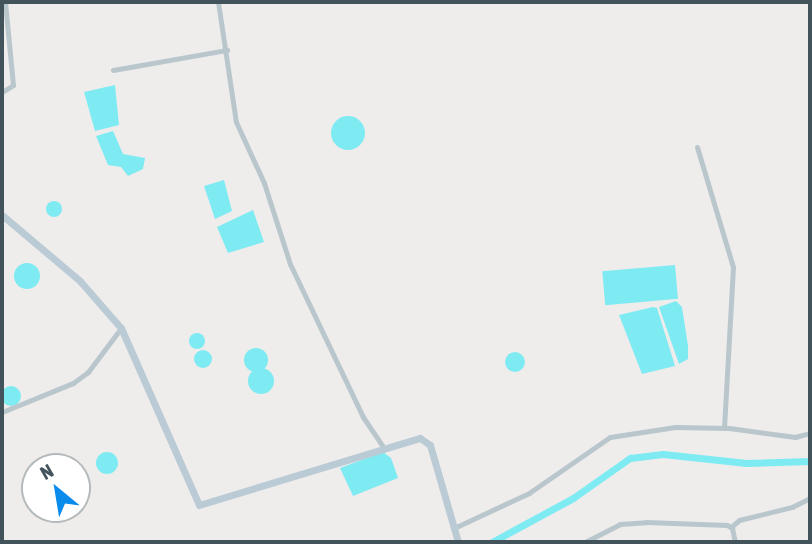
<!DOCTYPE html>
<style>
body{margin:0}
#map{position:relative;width:812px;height:544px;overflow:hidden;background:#efecec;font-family:"Asap Condensed",sans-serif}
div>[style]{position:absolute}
.water>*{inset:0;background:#7eebf3;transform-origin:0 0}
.round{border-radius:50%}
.canal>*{height:7px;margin:-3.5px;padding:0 3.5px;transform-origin:3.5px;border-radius:3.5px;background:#7eebf3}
.street>*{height:5px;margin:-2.5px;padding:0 2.5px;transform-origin:2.5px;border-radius:2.5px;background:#b9c7cd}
.secondary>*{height:7px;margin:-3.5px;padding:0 3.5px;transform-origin:3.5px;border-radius:3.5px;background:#bacbd5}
span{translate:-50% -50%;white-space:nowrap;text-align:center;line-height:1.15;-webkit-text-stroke:6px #fff;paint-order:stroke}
.frame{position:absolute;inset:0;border:4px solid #43535b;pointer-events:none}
.north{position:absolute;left:21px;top:453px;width:70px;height:70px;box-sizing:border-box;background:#fff;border:2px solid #b4babd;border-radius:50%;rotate:330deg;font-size:19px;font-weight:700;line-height:28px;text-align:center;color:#43535b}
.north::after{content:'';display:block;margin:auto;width:24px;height:32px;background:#098ceb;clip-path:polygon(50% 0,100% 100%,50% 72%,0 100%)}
</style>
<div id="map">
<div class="water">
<div style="clip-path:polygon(115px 85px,119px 125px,95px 131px,84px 92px)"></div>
<div class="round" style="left:331px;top:116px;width:34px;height:34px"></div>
<div style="clip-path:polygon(113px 131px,123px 154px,145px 158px,143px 169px,128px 176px,121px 167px,108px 165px,96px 136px)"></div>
<div style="clip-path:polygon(224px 180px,232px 211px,215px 219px,204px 186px)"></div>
<div class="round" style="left:46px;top:201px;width:16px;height:16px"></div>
<div style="clip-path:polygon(253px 210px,264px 242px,228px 253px,217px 227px)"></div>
<div class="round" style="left:14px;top:263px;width:26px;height:26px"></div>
<div style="left:675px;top:265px;width:34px;height:73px;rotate:85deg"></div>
<div style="clip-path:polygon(676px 301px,682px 307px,688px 346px,688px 359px,679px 364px,659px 307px)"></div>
<div style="clip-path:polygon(653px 307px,657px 308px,675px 366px,642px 374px,619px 315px)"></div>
<div class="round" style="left:189px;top:333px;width:16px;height:16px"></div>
<div class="round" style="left:244px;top:348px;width:24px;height:24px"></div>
<div class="round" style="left:194px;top:350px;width:18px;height:18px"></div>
<div class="round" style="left:505px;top:352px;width:20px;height:20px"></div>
<div class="round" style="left:248px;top:368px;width:26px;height:26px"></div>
<div class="round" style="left:1px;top:386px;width:20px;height:20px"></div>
<div style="clip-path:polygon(383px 452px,391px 458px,398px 478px,353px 496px,340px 468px)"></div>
<div class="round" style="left:96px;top:452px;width:22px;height:22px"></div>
</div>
<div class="canal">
<div style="left:492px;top:542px;width:92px;rotate:-28.5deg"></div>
<div style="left:573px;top:498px;width:70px;rotate:-35.1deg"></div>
<div style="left:630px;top:458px;width:33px;rotate:-7deg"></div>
<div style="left:663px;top:454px;width:84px;rotate:6.1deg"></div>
<div style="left:747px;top:463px;width:63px;rotate:-1.8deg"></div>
</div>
<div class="street">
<div style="left:218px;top:2px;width:121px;rotate:81.5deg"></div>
<div style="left:236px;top:122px;width:67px;rotate:65.3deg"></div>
<div style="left:264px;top:183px;width:85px;rotate:72.2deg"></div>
<div style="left:290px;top:264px;width:170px;rotate:64.5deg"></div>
<div style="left:363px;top:417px;width:36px;rotate:56deg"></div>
<div style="left:113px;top:70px;width:116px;rotate:-10deg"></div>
<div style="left:2px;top:92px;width:13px;rotate:-32deg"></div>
<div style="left:13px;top:85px;width:83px;rotate:-95.5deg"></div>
<div style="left:697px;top:147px;width:125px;rotate:73.3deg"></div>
<div style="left:733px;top:267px;width:161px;rotate:93.2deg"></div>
<div style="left:2px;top:412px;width:77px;rotate:-22.2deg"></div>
<div style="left:73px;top:383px;width:19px;rotate:-36deg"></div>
<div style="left:88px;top:372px;width:55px;rotate:-53.1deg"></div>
<div style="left:731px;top:527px;width:11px;rotate:-41deg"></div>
<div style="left:739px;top:520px;width:55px;rotate:-13.8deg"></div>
<div style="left:792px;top:507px;width:20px;rotate:-27deg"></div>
<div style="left:454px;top:528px;width:83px;rotate:-25deg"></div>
<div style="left:529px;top:493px;width:98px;rotate:-34.7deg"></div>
<div style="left:610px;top:437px;width:66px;rotate:-8.7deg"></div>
<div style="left:675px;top:427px;width:54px;rotate:1.1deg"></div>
<div style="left:729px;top:428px;width:67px;rotate:7.8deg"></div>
<div style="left:795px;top:437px;width:16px;rotate:-15deg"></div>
<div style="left:585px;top:542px;width:39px;rotate:-27deg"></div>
<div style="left:620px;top:524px;width:26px;rotate:-4deg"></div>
<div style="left:646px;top:522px;width:81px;rotate:2.1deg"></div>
<div style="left:727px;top:525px;width:6px;rotate:31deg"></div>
<div style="left:732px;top:528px;width:14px;rotate:78deg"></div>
<div style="left:794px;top:542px;width:9px"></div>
</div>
<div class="secondary">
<div style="left:2px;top:215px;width:102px;rotate:40.2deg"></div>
<div style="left:80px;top:281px;width:62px;rotate:48.9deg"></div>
<div style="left:121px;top:328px;width:193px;rotate:66.2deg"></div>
<div style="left:199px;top:505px;width:231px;rotate:-16.9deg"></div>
<div style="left:420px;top:438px;width:12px;rotate:35deg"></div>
<div style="left:430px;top:445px;width:101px;rotate:73.9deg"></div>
</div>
<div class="frame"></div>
<div class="north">N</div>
</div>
